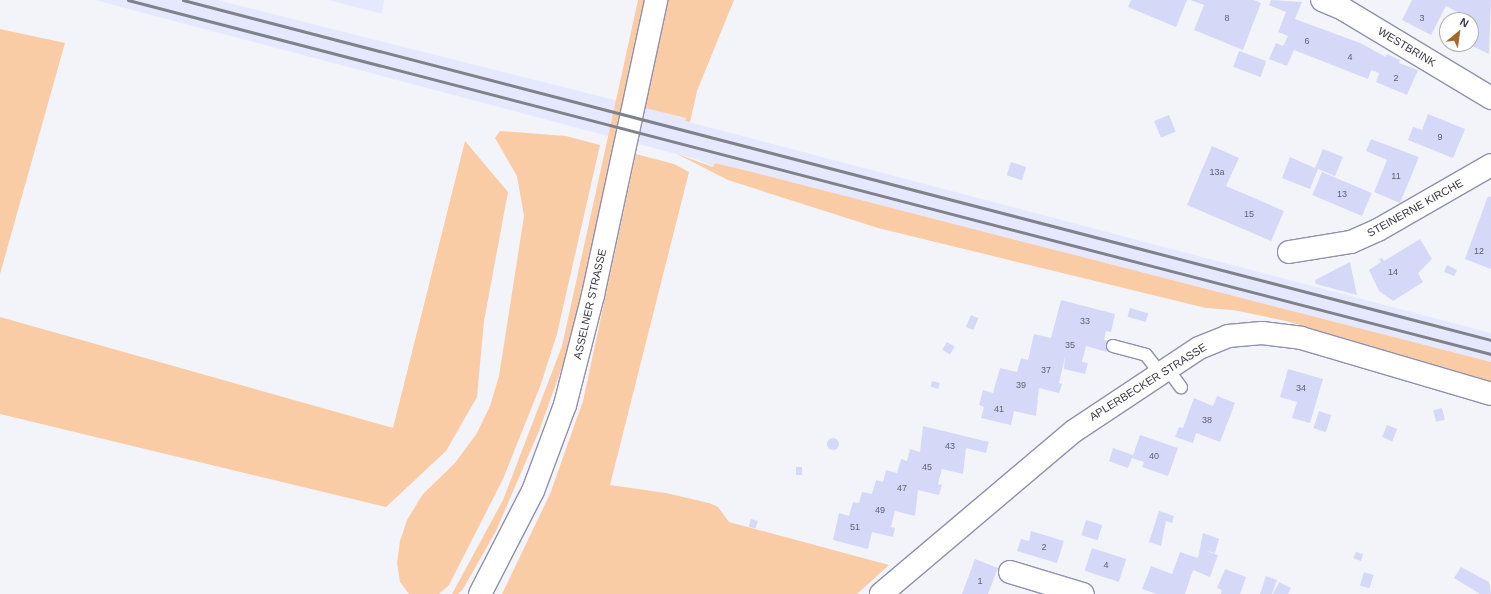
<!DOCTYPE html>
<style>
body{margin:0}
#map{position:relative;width:1491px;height:594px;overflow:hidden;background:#f3f4fa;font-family:Helvetica,sans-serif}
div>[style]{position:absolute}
.built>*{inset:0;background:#e6e8ff}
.green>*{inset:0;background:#facca5}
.building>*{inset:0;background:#d6d8f7;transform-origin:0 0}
.round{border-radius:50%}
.roads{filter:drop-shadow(1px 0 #8f91ad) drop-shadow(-1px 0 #8f91ad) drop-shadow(0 1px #8f91ad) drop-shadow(0 -1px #8f91ad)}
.lane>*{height:12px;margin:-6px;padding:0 6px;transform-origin:6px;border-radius:6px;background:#fff}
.street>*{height:22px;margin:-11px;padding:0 11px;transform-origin:11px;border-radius:11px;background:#fff}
.secondary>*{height:22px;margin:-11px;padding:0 11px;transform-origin:11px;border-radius:11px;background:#fff}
.rail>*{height:3px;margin:-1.5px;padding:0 1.5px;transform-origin:1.5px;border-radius:1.5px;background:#80818a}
span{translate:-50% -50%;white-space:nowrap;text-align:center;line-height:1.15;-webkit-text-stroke:4px #fff;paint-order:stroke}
.number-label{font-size:9px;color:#606071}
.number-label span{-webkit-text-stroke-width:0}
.street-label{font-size:11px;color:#383844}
.north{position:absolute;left:1439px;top:12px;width:40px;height:40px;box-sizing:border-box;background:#fff;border:1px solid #afafb4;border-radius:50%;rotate:29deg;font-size:11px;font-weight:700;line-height:16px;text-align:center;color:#383844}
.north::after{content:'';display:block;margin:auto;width:14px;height:18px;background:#a5682c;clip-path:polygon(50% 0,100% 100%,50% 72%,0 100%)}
</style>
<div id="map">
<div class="built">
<div style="clip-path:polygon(95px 0,217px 0,686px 118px,685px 121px,1491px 333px,1491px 362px,752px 172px,715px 163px,714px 167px,699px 160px)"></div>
<div style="clip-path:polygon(328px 0,384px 0,382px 14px)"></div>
</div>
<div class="green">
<div style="clip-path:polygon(638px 0,644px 0,584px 283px,565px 359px,539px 431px,496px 531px,463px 589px,458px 594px,452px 594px,503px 500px,562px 346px)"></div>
<div style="clip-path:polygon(668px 0,734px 0,697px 91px,690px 122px,685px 121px,686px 118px,645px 108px)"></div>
<div style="clip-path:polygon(0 29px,65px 43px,0 274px)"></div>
<div style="clip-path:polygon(500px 131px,566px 136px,600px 145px,557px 334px,541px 384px,503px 479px,449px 585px,439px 594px,409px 594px,400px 582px,397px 563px,400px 541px,407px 520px,423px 494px,455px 463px,477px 433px,490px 406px,499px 376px,524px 216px,517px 176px,495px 138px)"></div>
<div style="clip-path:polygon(465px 141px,508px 192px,484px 321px,477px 397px,446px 451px,386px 507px,0 414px,0 317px,393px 428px)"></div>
<div style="clip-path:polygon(636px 154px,674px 164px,689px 172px,610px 485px,666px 493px,709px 503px,718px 507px,729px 522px,889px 565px,857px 594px,502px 594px,550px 494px,583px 401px)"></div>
<div style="clip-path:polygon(677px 154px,713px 167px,715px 163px,752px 172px,1491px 362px,1491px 381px,1286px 321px,1233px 310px,1206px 308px,878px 228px,728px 180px)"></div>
</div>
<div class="building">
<div style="clip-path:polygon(1131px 0,1187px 0,1176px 27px,1128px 7px)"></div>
<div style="clip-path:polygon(1190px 0,1254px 0,1261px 3px,1243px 50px,1194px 30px,1204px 5px)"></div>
<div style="clip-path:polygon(1271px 0,1302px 2px,1295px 19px,1360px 43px,1386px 57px,1387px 54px,1400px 60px,1399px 63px,1418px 70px,1407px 95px,1376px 82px,1379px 73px,1371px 70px,1368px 79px,1294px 50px,1287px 66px,1269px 59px,1276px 43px,1283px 46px,1288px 36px,1278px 32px,1286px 12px,1269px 5px)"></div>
<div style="clip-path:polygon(1412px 0,1491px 0,1489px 54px,1468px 44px,1471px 44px,1471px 20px,1459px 18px,1461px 14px,1446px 6px,1431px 35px,1402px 20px)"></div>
<div style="left:1239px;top:51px;width:29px;height:17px;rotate:20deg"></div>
<div style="clip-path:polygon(1428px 114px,1465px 129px,1453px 158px,1408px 140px,1413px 127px,1422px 130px)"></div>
<div style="left:1169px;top:115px;width:18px;height:16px;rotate:68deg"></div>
<div style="clip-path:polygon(1371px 139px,1419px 157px,1400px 203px,1374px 192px,1387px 160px,1366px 151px)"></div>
<div style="clip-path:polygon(1212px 146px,1239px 158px,1226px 186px,1284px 211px,1271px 241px,1187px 205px)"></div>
<div style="clip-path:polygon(1323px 149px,1343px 157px,1335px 176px,1318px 169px,1310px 189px,1282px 178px,1290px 157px,1315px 168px)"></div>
<div style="left:1011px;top:162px;width:16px;height:14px;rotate:18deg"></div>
<div style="left:1322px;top:172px;width:54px;height:25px;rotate:23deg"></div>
<div style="clip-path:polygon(1488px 196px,1491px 197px,1491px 269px,1465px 259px)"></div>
<div style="clip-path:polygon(1420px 239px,1432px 259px,1418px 273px,1423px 282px,1393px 301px,1379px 291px,1369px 270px,1381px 262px,1379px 259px,1382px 258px,1384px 261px)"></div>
<div style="clip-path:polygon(1350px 262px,1357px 295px,1316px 284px,1315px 280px)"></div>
<div style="clip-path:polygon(1447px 265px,1457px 270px,1454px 276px,1444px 272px)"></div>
<div style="clip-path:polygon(1061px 300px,1115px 314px,1111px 332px,1106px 331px,1104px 340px,1109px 341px,1107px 352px,1086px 346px,1082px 362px,1088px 363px,1085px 374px,1064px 369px,1065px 357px,1059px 383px,1062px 384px,1059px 393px,1039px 388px,1036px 416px,1014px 411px,1011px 425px,981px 418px,984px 407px,979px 405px,983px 390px,993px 393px,1000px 368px,1017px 372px,1021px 358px,1028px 360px,1034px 334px,1051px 338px)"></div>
<div style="left:1130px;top:308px;width:19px;height:9px;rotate:16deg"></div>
<div style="left:971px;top:315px;width:8px;height:13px;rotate:23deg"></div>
<div style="left:947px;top:342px;width:9px;height:9px;rotate:32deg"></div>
<div style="clip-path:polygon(1288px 369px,1323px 379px,1310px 423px,1292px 418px,1297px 402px,1280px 397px)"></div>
<div style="left:932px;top:381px;width:8px;height:6px;rotate:14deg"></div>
<div style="clip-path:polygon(1217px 396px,1235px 403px,1220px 442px,1196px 433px,1193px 443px,1175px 437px,1179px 427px,1183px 428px,1194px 398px,1213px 406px)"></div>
<div style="left:1442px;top:408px;width:12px;height:9px;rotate:76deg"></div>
<div style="left:1319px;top:411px;width:13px;height:18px;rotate:18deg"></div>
<div style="left:1387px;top:425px;width:11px;height:13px;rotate:22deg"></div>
<div style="clip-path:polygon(923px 426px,989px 442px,986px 453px,966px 448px,963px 474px,942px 469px,938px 484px,942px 485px,939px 495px,918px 490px,915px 516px,895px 511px,891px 527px,895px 528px,893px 537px,872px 532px,868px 549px,833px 540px,839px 513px,849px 516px,853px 502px,859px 503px,862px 492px,872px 494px,876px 480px,883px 482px,886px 470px,897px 473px,901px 459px,907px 461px,910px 449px,920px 452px)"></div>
<div style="clip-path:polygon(1140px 435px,1178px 448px,1168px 476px,1142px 467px,1144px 462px,1132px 458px,1128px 468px,1109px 461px,1113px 448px,1133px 455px)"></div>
<div class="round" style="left:827px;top:438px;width:12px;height:12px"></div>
<div style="left:796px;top:467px;width:6px;height:8px"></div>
<div style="clip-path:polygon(1159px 511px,1174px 516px,1172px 523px,1166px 521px,1161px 546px,1149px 542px)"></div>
<div style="left:751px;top:519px;width:7px;height:8px;rotate:16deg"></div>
<div style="left:1086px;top:520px;width:17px;height:16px;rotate:17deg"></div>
<div style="clip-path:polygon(1031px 531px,1064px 541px,1057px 563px,1017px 551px,1021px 539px,1029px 541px)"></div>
<div style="clip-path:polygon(1203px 533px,1219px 539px,1215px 553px,1204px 550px,1218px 555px,1210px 577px,1193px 570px,1185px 594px,1157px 594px,1142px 589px,1151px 566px,1172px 574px,1180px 552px,1198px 558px)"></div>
<div style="left:1092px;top:548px;width:36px;height:24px;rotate:18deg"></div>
<div style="clip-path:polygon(1356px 552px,1363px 554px,1361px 561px,1353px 558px)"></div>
<div style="clip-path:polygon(975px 559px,998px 568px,988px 594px,962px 594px)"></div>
<div style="clip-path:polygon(1461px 567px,1489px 582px,1491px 594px,1480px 594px,1454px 578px)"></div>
<div style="clip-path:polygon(1225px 569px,1246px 577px,1240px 594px,1221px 594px,1222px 590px,1217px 588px)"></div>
<div style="left:1364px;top:572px;width:10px;height:14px;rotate:17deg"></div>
<div style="clip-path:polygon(1266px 576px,1277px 580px,1272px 594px,1260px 594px)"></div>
<div style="clip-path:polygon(1279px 582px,1291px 588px,1288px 594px,1273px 594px)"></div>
</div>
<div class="roads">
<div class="lane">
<div style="left:1113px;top:346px;width:34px;rotate:15deg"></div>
<div style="left:1146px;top:355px;width:23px;rotate:52deg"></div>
<div style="left:1167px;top:368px;width:24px;rotate:54deg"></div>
</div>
<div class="street">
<div style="left:1322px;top:0;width:23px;rotate:23deg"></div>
<div style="left:1343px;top:9px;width:173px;rotate:31deg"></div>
<div style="left:1289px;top:252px;width:63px;rotate:-9.2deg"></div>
<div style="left:1351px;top:242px;width:30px;rotate:-24deg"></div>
<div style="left:1378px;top:230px;width:130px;rotate:-29.9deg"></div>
<div style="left:1010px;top:572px;width:76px;rotate:16.8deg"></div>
<div style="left:881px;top:594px;width:253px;rotate:-40.2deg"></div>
<div style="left:1074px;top:431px;width:150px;rotate:-33.6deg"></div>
<div style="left:1199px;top:348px;width:31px;rotate:-22deg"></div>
<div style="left:1228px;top:336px;width:34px;rotate:-5deg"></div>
<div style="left:1262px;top:333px;width:39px;rotate:7deg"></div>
<div style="left:1301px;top:338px;width:198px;rotate:16.4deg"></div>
</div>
<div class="secondary">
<div style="left:480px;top:594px;width:116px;rotate:-62.8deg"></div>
<div style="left:533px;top:491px;width:92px;rotate:-69.6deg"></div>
<div style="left:565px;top:405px;width:114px;rotate:-75.7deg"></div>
<div style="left:593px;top:295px;width:302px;rotate:-77.9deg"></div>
</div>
</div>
<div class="rail">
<div style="left:128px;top:0;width:1408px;rotate:14.56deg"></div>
<div style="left:183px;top:0;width:1351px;rotate:14.57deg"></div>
</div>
<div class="number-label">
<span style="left:1227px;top:18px">8</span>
<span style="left:1422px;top:18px">3</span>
<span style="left:1307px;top:41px">6</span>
<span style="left:1350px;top:57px">4</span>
<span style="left:1396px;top:78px">2</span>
<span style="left:1440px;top:137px">9</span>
<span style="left:1217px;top:172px">13a</span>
<span style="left:1396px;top:176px">11</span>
<span style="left:1342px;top:194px">13</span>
<span style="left:1249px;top:214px">15</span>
<span style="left:1479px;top:251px">12</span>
<span style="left:1393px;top:272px">14</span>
<span style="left:1085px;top:321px">33</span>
<span style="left:1070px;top:345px">35</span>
<span style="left:1046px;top:370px">37</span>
<span style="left:1021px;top:385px">39</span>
<span style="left:1301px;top:388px">34</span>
<span style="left:999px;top:409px">41</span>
<span style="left:1207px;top:420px">38</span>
<span style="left:950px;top:446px">43</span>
<span style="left:1154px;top:456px">40</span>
<span style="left:927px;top:467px">45</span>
<span style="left:902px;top:488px">47</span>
<span style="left:880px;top:510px">49</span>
<span style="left:855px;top:527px">51</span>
<span style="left:1044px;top:547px">2</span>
<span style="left:1106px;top:565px">4</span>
<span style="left:980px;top:581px">1</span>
</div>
<div class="street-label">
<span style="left:1407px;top:47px;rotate:31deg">WESTBRINK</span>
<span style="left:1415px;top:208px;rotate:-29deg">STEINERNE KIRCHE</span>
<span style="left:590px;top:304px;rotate:-77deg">ASSELNER STRASSE</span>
<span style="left:1148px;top:382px;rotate:-32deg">APLERBECKER STRASSE</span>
</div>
<div class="north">N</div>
</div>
